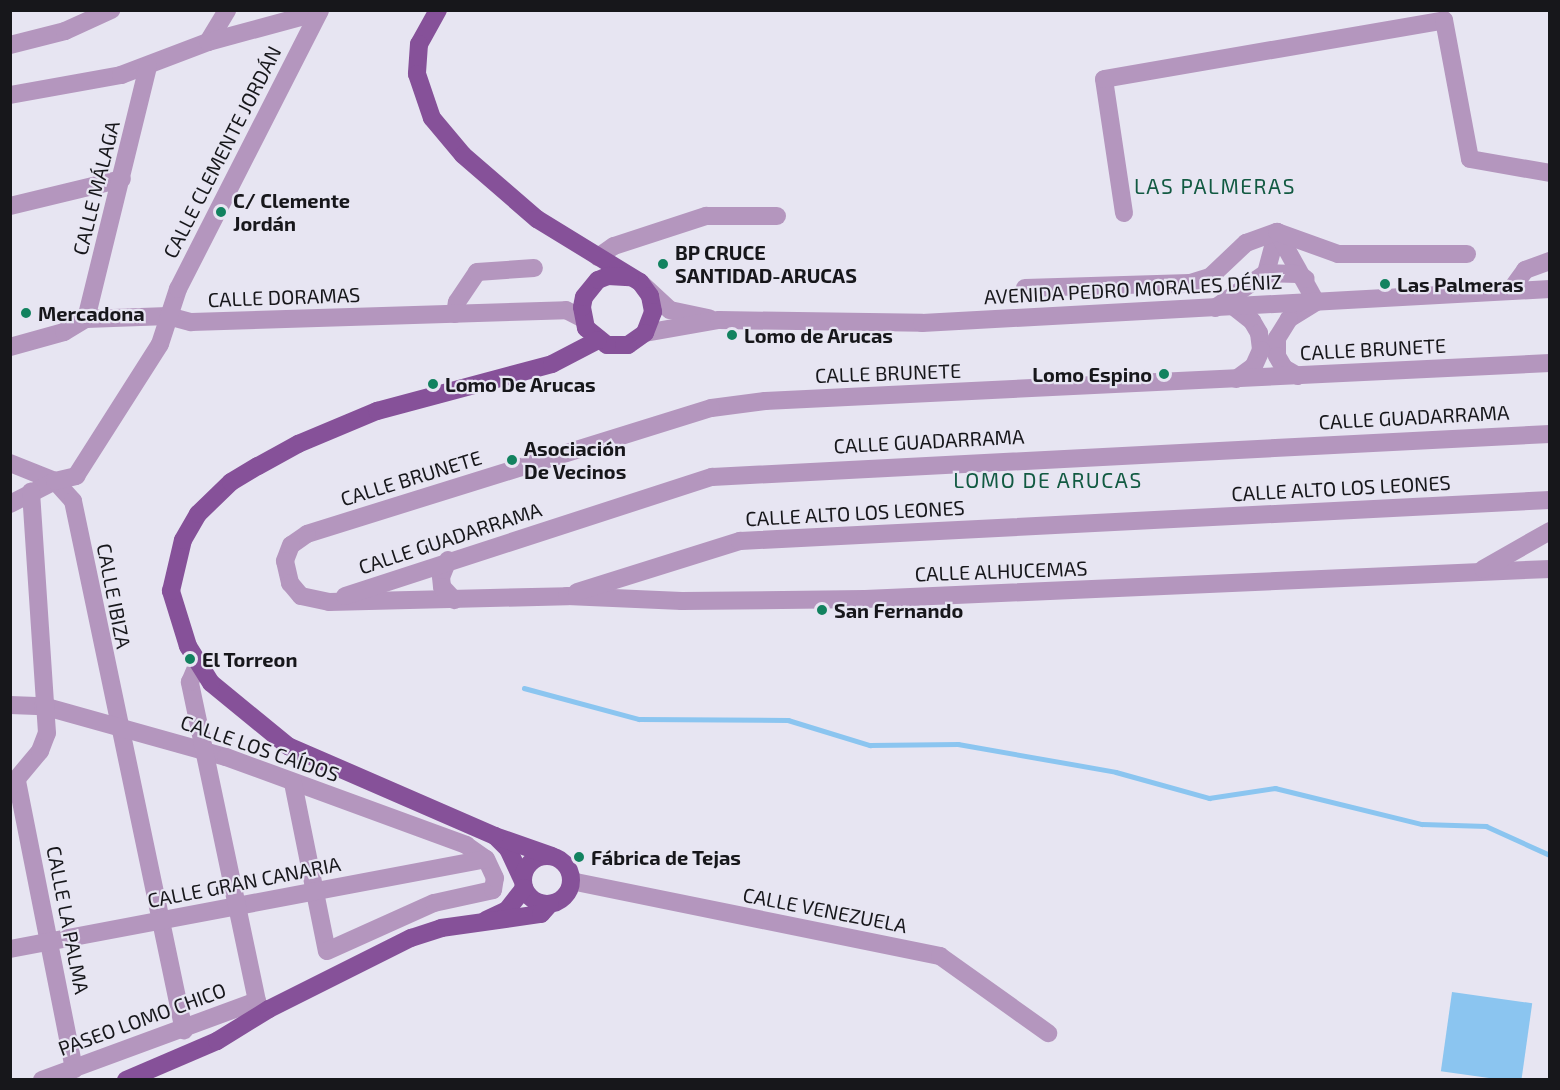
<!DOCTYPE html>
<meta charset="utf-8">
<style>
body{margin:0}
#map{position:relative;width:1560px;height:1090px;overflow:hidden;background:#e7e5f2;font-family:"Exo 2",sans-serif}
div>[style]{position:absolute}
.water>*{inset:0;background:#8bc5f0;transform-origin:0 0}
.stream>*{height:4.5px;margin:-2.25px;padding:0 2.25px;transform-origin:2.25px;border-radius:2.25px;background:#8bc5f0}
.minor>*{height:18px;margin:-9px;padding:0 9px;transform-origin:9px;border-radius:9px;background:#b496be}
.major>*{height:18px;margin:-9px;padding:0 9px;transform-origin:9px;border-radius:9px;background:#865199}
.major>.ring{margin:-9px;padding:0;box-sizing:content-box;background:none;border:18px solid #865199;border-radius:50%}
.dots>*{width:16px;height:16px;translate:-50% -50%;box-sizing:border-box;border:3px solid #e7e5f2;border-radius:50%}
span{translate:-50% -50%;white-space:nowrap;text-align:center;line-height:1.15;-webkit-text-stroke:4.5px #e7e5f2;paint-order:stroke}
.street-label{font-size:20px;color:#17171b}
.poi-label{font-size:20px;color:#17171b;font-weight:700}
.left{translate:0 -50%;text-align:left}
.right{translate:-100% -50%;text-align:right}
.neighbourhood-label{font-size:21px;color:#125a42;letter-spacing:1.5px}
.frame{position:absolute;inset:0;border:12px solid #17171b;pointer-events:none}
</style>
<div id="map">
<div class="water">
<div style="left:1452px;top:992px;width:81px;height:80px;rotate:8deg"></div>
</div>
<div class="stream">
<div style="left:524px;top:688px;width:119px;rotate:15.1deg"></div>
<div style="left:639px;top:719px;width:149px;rotate:0.4deg"></div>
<div style="left:788px;top:720px;width:86px;rotate:17deg"></div>
<div style="left:870px;top:745px;width:88px;rotate:-0.7deg"></div>
<div style="left:958px;top:744px;width:160px;rotate:10deg"></div>
<div style="left:1116px;top:772px;width:97px;rotate:15.6deg"></div>
<div style="left:1209px;top:798px;width:67px;rotate:-8.6deg"></div>
<div style="left:1275px;top:788px;width:151px;rotate:13.8deg"></div>
<div style="left:1422px;top:824px;width:64px;rotate:1.8deg"></div>
<div style="left:1486px;top:826px;width:70px;rotate:24.4deg"></div>
</div>
<div class="minor">
<div style="left:208px;top:42px;width:37px;rotate:-59deg"></div>
<div style="left:10px;top:45px;width:57px;rotate:-14.3deg"></div>
<div style="left:65px;top:31px;width:51px;rotate:-24.5deg"></div>
<div style="left:10px;top:95px;width:113px;rotate:-10.2deg"></div>
<div style="left:121px;top:75px;width:93px;rotate:-20.8deg"></div>
<div style="left:208px;top:42px;width:115px;rotate:-15.1deg"></div>
<div style="left:10px;top:206px;width:115px;rotate:-13.6deg"></div>
<div style="left:1124px;top:213px;width:135px;rotate:-98.5deg"></div>
<div style="left:1104px;top:79px;width:345px;rotate:-9.8deg"></div>
<div style="left:1444px;top:20px;width:141px;rotate:79.4deg"></div>
<div style="left:1470px;top:159px;width:81px;rotate:9.9deg"></div>
<div style="left:598px;top:257px;width:19px;rotate:-35deg"></div>
<div style="left:614px;top:246px;width:97px;rotate:-18.1deg"></div>
<div style="left:706px;top:216px;width:71px"></div>
<div style="left:1266px;top:273px;width:42px;rotate:-75deg"></div>
<div style="left:1277px;top:232px;width:80px;rotate:60.9deg"></div>
<div style="left:1316px;top:302px;width:32px;rotate:148deg"></div>
<div style="left:1289px;top:319px;width:22px;rotate:122deg"></div>
<div style="left:1277px;top:338px;width:18px;rotate:90deg"></div>
<div style="left:1277px;top:356px;width:14px;rotate:60deg"></div>
<div style="left:1284px;top:368px;width:16px;rotate:30deg"></div>
<div style="left:642px;top:284px;width:38px;rotate:43deg"></div>
<div style="left:670px;top:310px;width:40px;rotate:12deg"></div>
<div style="left:1025px;top:288px;width:165px;rotate:-1.7deg"></div>
<div style="left:1190px;top:283px;width:21px;rotate:-17deg"></div>
<div style="left:1210px;top:277px;width:50px;rotate:-43.4deg"></div>
<div style="left:1246px;top:243px;width:33px;rotate:-20deg"></div>
<div style="left:1277px;top:232px;width:65px;rotate:19.8deg"></div>
<div style="left:1338px;top:254px;width:129px"></div>
<div style="left:1510px;top:291px;width:26px;rotate:-54deg"></div>
<div style="left:1525px;top:270px;width:27px;rotate:-20deg"></div>
<div style="left:1234px;top:307px;width:23px;rotate:38deg"></div>
<div style="left:1252px;top:321px;width:14px;rotate:60deg"></div>
<div style="left:1259px;top:333px;width:17px;rotate:83deg"></div>
<div style="left:1261px;top:350px;width:17px;rotate:114deg"></div>
<div style="left:1254px;top:366px;width:22px;rotate:144deg"></div>
<div style="left:1215px;top:308px;width:62px;rotate:-34.5deg"></div>
<div style="left:1266px;top:273px;width:32px;rotate:2deg"></div>
<div style="left:1298px;top:274px;width:9px;rotate:32deg"></div>
<div style="left:455px;top:314px;width:12px;rotate:-81deg"></div>
<div style="left:457px;top:302px;width:36px;rotate:-56deg"></div>
<div style="left:477px;top:272px;width:57px;rotate:-4deg"></div>
<div style="left:86px;top:319px;width:260px;rotate:-76.2deg"></div>
<div style="left:645px;top:333px;width:75px;rotate:-10deg"></div>
<div style="left:719px;top:320px;width:203px;rotate:0.8deg"></div>
<div style="left:922px;top:323px;width:629px;rotate:-3.1deg"></div>
<div style="left:10px;top:347px;width:56px;rotate:-15.5deg"></div>
<div style="left:64px;top:332px;width:26px;rotate:-31deg"></div>
<div style="left:86px;top:319px;width:82px;rotate:-2.1deg"></div>
<div style="left:168px;top:316px;width:24px;rotate:15deg"></div>
<div style="left:191px;top:322px;width:375px;rotate:-1.8deg"></div>
<div style="left:566px;top:310px;width:18px;rotate:27deg"></div>
<div style="left:1550px;top:363px;width:786px;rotate:177.23deg"></div>
<div style="left:765px;top:401px;width:54px;rotate:172.6deg"></div>
<div style="left:711px;top:408px;width:423px;rotate:162.7deg"></div>
<div style="left:307px;top:534px;width:19px;rotate:145deg"></div>
<div style="left:291px;top:545px;width:17px;rotate:111deg"></div>
<div style="left:285px;top:561px;width:23px;rotate:77deg"></div>
<div style="left:290px;top:583px;width:17px;rotate:50deg"></div>
<div style="left:301px;top:596px;width:29px;rotate:12deg"></div>
<div style="left:329px;top:602px;width:238px;rotate:-1.4deg"></div>
<div style="left:567px;top:596px;width:115px;rotate:2.5deg"></div>
<div style="left:682px;top:601px;width:183px;rotate:-0.6deg"></div>
<div style="left:865px;top:599px;width:686px;rotate:-2.51deg"></div>
<div style="left:10px;top:463px;width:48px;rotate:21.8deg"></div>
<div style="left:55px;top:481px;width:27px;rotate:48deg"></div>
<div style="left:73px;top:501px;width:541px;rotate:78.17deg"></div>
<div style="left:10px;top:504px;width:51px;rotate:-27.1deg"></div>
<div style="left:55px;top:481px;width:22px;rotate:-13deg"></div>
<div style="left:76px;top:476px;width:156px;rotate:-57.5deg"></div>
<div style="left:160px;top:344px;width:58px;rotate:-71.9deg"></div>
<div style="left:178px;top:289px;width:313px;rotate:-63deg"></div>
<div style="left:448px;top:560px;width:18px;rotate:112deg"></div>
<div style="left:441px;top:577px;width:10px;rotate:84deg"></div>
<div style="left:442px;top:587px;width:18px;rotate:47deg"></div>
<div style="left:1483px;top:569px;width:77px;rotate:-29.6deg"></div>
<div style="left:577px;top:592px;width:171px;rotate:-17.4deg"></div>
<div style="left:740px;top:541px;width:811px;rotate:-2.9deg"></div>
<div style="left:345px;top:596px;width:386px;rotate:-18deg"></div>
<div style="left:712px;top:477px;width:839px;rotate:-2.94deg"></div>
<div style="left:10px;top:705px;width:33px;rotate:2deg"></div>
<div style="left:43px;top:706px;width:190px;rotate:15.6deg"></div>
<div style="left:226px;top:757px;width:256px;rotate:20.1deg"></div>
<div style="left:466px;top:845px;width:24px;rotate:35deg"></div>
<div style="left:17px;top:781px;width:294px;rotate:78.8deg"></div>
<div style="left:293px;top:783px;width:171px;rotate:78.6deg"></div>
<div style="left:327px;top:951px;width:117px;rotate:-24.2deg"></div>
<div style="left:434px;top:903px;width:60px;rotate:-12.4deg"></div>
<div style="left:493px;top:890px;width:12px;rotate:-81deg"></div>
<div style="left:495px;top:878px;width:21px;rotate:-115deg"></div>
<div style="left:10px;top:787px;width:47px;rotate:-50.2deg"></div>
<div style="left:40px;top:751px;width:19px;rotate:-69deg"></div>
<div style="left:47px;top:733px;width:242px;rotate:-93.8deg"></div>
<div style="left:571px;top:881px;width:377px;rotate:11.5deg"></div>
<div style="left:940px;top:956px;width:133px;rotate:35.5deg"></div>
<div style="left:10px;top:949px;width:484px;rotate:-10.7deg"></div>
<div style="left:42px;top:1080px;width:229px;rotate:-20.2deg"></div>
<div style="left:257px;top:1001px;width:326px;rotate:-101.9deg"></div>
<div style="left:190px;top:682px;width:21px;rotate:-67deg"></div>
</div>
<div class="major">
<div style="left:438px;top:10px;width:39px;rotate:119deg"></div>
<div style="left:419px;top:44px;width:30px;rotate:94deg"></div>
<div style="left:417px;top:74px;width:46px;rotate:71.2deg"></div>
<div style="left:432px;top:118px;width:48px;rotate:50deg"></div>
<div style="left:463px;top:155px;width:98px;rotate:40.9deg"></div>
<div style="left:537px;top:219px;width:121px;rotate:31.5deg"></div>
<div style="left:640px;top:282px;width:17px;rotate:54deg"></div>
<div style="left:650px;top:296px;width:16px;rotate:79deg"></div>
<div style="left:653px;top:312px;width:22px;rotate:111deg"></div>
<div style="left:645px;top:333px;width:21px;rotate:145deg"></div>
<div style="left:628px;top:345px;width:21px;rotate:180deg"></div>
<div style="left:607px;top:345px;width:27px;rotate:-141deg"></div>
<div style="left:586px;top:328px;width:21px;rotate:-101deg"></div>
<div style="left:582px;top:307px;width:10px;rotate:-79deg"></div>
<div style="left:584px;top:297px;width:22px;rotate:-51deg"></div>
<div style="left:598px;top:280px;width:11px;rotate:-22deg"></div>
<div style="left:608px;top:276px;width:22px;rotate:3deg"></div>
<div style="left:495px;top:836px;width:18px;rotate:45deg"></div>
<div style="left:508px;top:849px;width:33px;rotate:65deg"></div>
<div class="ring" style="left:523px;top:856px;width:30px;height:30px"></div>
<div style="left:552px;top:856px;width:60px;rotate:-160.7deg"></div>
<div style="left:495px;top:836px;width:226px;rotate:-156.5deg"></div>
<div style="left:288px;top:746px;width:99px;rotate:-140.7deg"></div>
<div style="left:211px;top:683px;width:44px;rotate:-121.9deg"></div>
<div style="left:188px;top:646px;width:58px;rotate:-107.2deg"></div>
<div style="left:171px;top:591px;width:52px;rotate:-76.8deg"></div>
<div style="left:183px;top:540px;width:30px;rotate:-60deg"></div>
<div style="left:198px;top:514px;width:46px;rotate:-44.1deg"></div>
<div style="left:231px;top:482px;width:31px;rotate:-31deg"></div>
<div style="left:258px;top:466px;width:46px;rotate:-28.8deg"></div>
<div style="left:298px;top:444px;width:86px;rotate:-22.7deg"></div>
<div style="left:377px;top:411px;width:181px;rotate:-15deg"></div>
<div style="left:552px;top:364px;width:52px;rotate:-27.6deg"></div>
<div style="left:486px;top:920px;width:23px;rotate:-25deg"></div>
<div style="left:507px;top:910px;width:28px;rotate:-52deg"></div>
<div style="left:126px;top:1080px;width:99px;rotate:-23.2deg"></div>
<div style="left:217px;top:1041px;width:61px;rotate:-31.6deg"></div>
<div style="left:269px;top:1009px;width:159px;rotate:-26.6deg"></div>
<div style="left:411px;top:938px;width:32px;rotate:-18deg"></div>
<div style="left:441px;top:928px;width:101px;rotate:-8deg"></div>
<div style="left:541px;top:914px;width:13px;rotate:-48deg"></div>
</div>
<div class="dots">
<div style="left:221px;top:212px;background:#12825f"></div>
<div style="left:663px;top:264px;background:#12825f"></div>
<div style="left:1385px;top:284px;background:#12825f"></div>
<div style="left:26px;top:313px;background:#12825f"></div>
<div style="left:732px;top:335px;background:#12825f"></div>
<div style="left:1164px;top:374px;background:#12825f"></div>
<div style="left:433px;top:384px;background:#12825f"></div>
<div style="left:512px;top:460px;background:#12825f"></div>
<div style="left:822px;top:610px;background:#12825f"></div>
<div style="left:190px;top:659px;background:#12825f"></div>
<div style="left:579px;top:857px;background:#12825f"></div>
</div>
<div class="street-label">
<span style="left:222px;top:152px;rotate:-63deg">CALLE CLEMENTE JORDÁN</span>
<span style="left:96px;top:188px;rotate:-76deg">CALLE MÁLAGA</span>
<span style="left:1133px;top:289px;rotate:-3deg">AVENIDA PEDRO MORALES DÉNIZ</span>
<span style="left:284px;top:297px;rotate:-2deg">CALLE DORAMAS</span>
<span style="left:1373px;top:349px;rotate:-3deg">CALLE BRUNETE</span>
<span style="left:888px;top:373px;rotate:-2deg">CALLE BRUNETE</span>
<span style="left:1414px;top:417px;rotate:-3deg">CALLE GUADARRAMA</span>
<span style="left:929px;top:441px;rotate:-3deg">CALLE GUADARRAMA</span>
<span style="left:411px;top:478px;rotate:-17deg">CALLE BRUNETE</span>
<span style="left:1341px;top:488px;rotate:-3deg">CALLE ALTO LOS LEONES</span>
<span style="left:855px;top:513px;rotate:-3deg">CALLE ALTO LOS LEONES</span>
<span style="left:450px;top:538px;rotate:-18deg">CALLE GUADARRAMA</span>
<span style="left:1001px;top:571px;rotate:-2deg">CALLE ALHUCEMAS</span>
<span style="left:114px;top:596px;rotate:79deg">CALLE IBIZA</span>
<span style="left:260px;top:748px;rotate:19deg">CALLE LOS CAÍDOS</span>
<span style="left:244px;top:882px;rotate:-11deg">CALLE GRAN CANARIA</span>
<span style="left:825px;top:910px;rotate:11deg">CALLE VENEZUELA</span>
<span style="left:68px;top:920px;rotate:79deg">CALLE LA PALMA</span>
<span style="left:142px;top:1019px;rotate:-20deg">PASEO LOMO CHICO</span>
</div>
<div class="poi-label">
<span class="left" style="left:233px;top:212px">C/ Clemente<br>Jordán</span>
<span class="left" style="left:675px;top:264px">BP CRUCE<br>SANTIDAD-ARUCAS</span>
<span class="left" style="left:1397px;top:284px">Las Palmeras</span>
<span class="left" style="left:38px;top:313px">Mercadona</span>
<span class="left" style="left:744px;top:335px">Lomo de Arucas</span>
<span class="right" style="left:1152px;top:374px">Lomo Espino</span>
<span class="left" style="left:445px;top:384px">Lomo De Arucas</span>
<span class="left" style="left:524px;top:460px">Asociación<br>De Vecinos</span>
<span class="left" style="left:834px;top:610px">San Fernando</span>
<span class="left" style="left:202px;top:659px">El Torreon</span>
<span class="left" style="left:591px;top:857px">Fábrica de Tejas</span>
</div>
<div class="neighbourhood-label">
<span style="left:1215px;top:186px">LAS PALMERAS</span>
<span style="left:1048px;top:480px">LOMO DE ARUCAS</span>
</div>
<div class="frame"></div>
</div>
